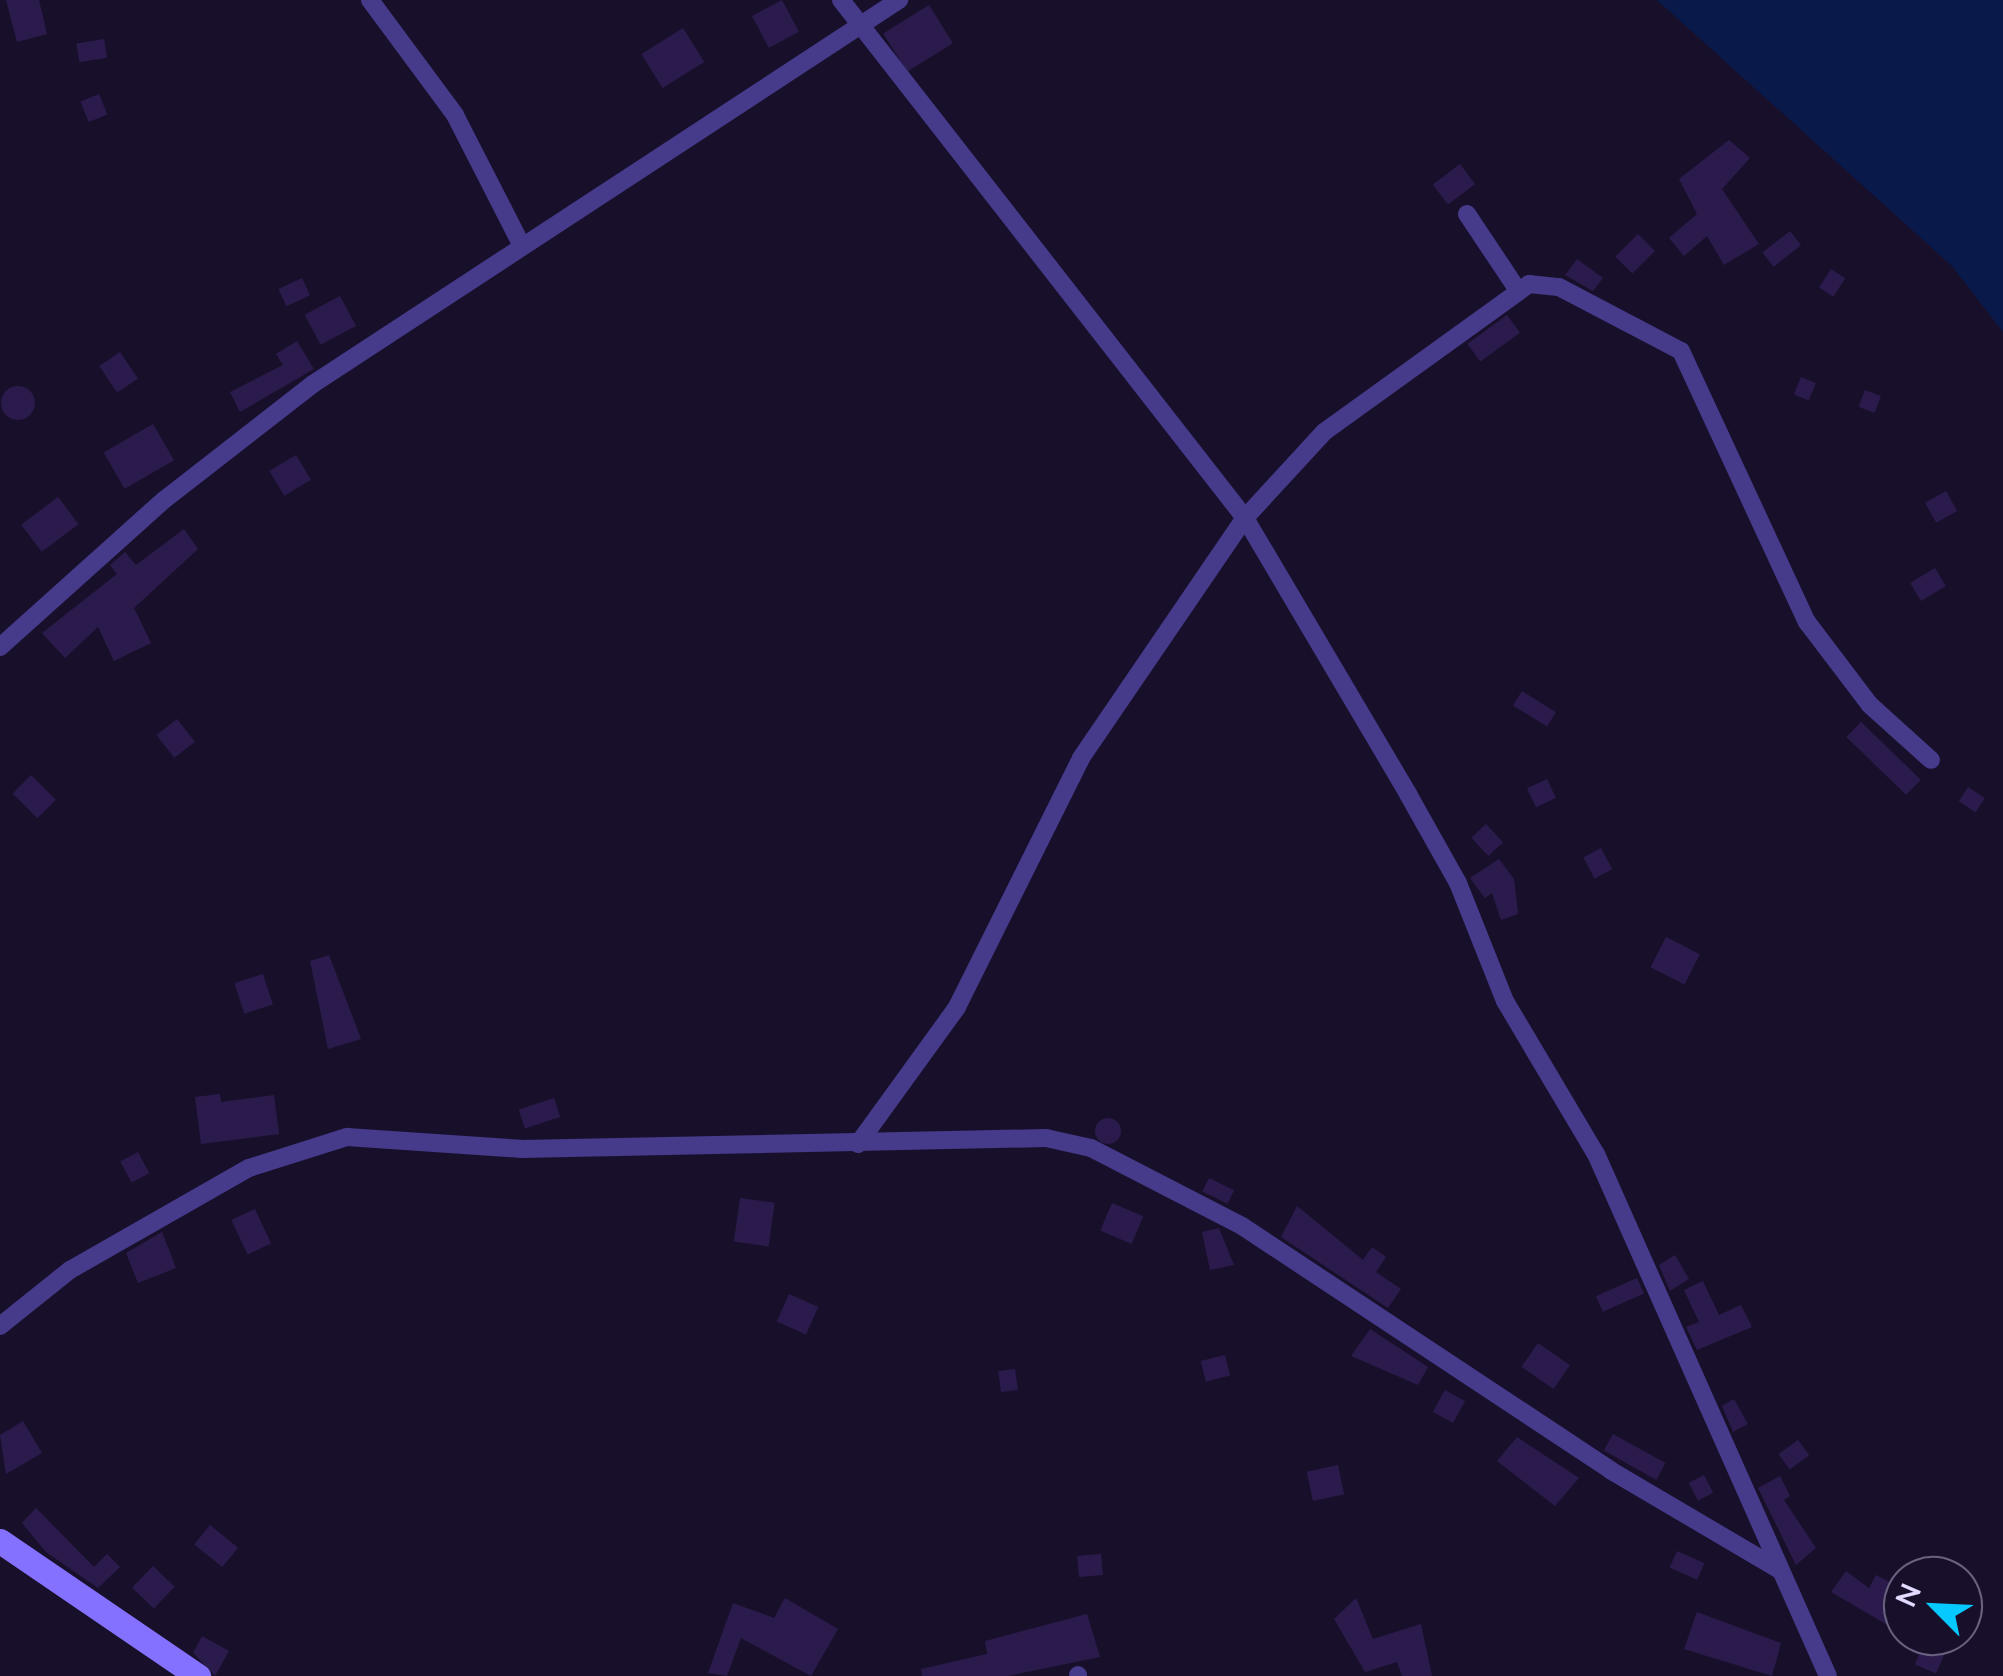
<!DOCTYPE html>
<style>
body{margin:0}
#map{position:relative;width:2003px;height:1676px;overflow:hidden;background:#18102b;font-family:Lato,sans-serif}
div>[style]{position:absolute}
.water>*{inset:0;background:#09194a}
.building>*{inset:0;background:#2b1b4c;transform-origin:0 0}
.round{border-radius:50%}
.street>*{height:18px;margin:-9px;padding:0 9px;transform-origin:9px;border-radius:9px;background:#463a8b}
.secondary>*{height:25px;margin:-12.5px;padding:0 12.5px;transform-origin:12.5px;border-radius:12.5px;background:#8571ff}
span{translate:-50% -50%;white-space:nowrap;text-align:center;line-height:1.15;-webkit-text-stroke:9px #18102b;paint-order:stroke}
.north{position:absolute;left:1883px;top:1556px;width:100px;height:100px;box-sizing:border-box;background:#18102b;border:2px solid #696180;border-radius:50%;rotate:294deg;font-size:28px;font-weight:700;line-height:40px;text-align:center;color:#e2daff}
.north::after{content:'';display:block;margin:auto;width:35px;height:45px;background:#06c9ff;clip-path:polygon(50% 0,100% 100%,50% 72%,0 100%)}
</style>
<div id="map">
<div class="water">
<div style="clip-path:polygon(1657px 0,2003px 0,2003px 332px,1952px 266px)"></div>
</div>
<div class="building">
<div style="clip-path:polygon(6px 0,39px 0,47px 34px,17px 42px)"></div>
<div style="left:782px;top:0;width:36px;height:34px;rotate:62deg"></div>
<div style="left:929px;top:5px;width:45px;height:54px;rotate:58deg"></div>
<div style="left:683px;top:28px;width:40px;height:49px;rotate:58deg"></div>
<div style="left:104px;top:39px;width:19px;height:28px;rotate:81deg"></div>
<div style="left:99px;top:94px;width:22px;height:20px;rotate:68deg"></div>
<div style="clip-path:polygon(1729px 140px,1750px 158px,1722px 189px,1759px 244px,1724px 265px,1707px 236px,1684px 256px,1669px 238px,1697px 214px,1679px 179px)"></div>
<div style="left:1460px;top:164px;width:25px;height:34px;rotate:53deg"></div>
<div style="left:1790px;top:231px;width:18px;height:35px;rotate:52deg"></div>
<div style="left:1638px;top:234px;width:24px;height:32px;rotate:45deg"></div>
<div style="clip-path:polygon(1577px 259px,1603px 278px,1593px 291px,1565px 275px)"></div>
<div style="left:1831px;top:269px;width:17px;height:22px;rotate:33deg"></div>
<div style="left:302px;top:278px;width:19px;height:26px;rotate:65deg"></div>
<div style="left:340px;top:296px;width:34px;height:40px;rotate:62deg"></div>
<div style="left:1507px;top:315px;width:22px;height:49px;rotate:54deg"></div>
<div style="clip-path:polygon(297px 341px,314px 369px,240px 412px,230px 392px,283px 365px,276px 354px)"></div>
<div style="left:120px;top:352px;width:32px;height:25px;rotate:56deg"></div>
<div style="left:1801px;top:377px;width:16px;height:19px;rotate:22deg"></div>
<div class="round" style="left:1px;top:386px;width:34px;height:34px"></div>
<div style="left:1865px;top:390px;width:17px;height:18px;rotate:21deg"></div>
<div style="left:153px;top:424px;width:42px;height:57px;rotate:60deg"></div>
<div style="left:296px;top:455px;width:29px;height:31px;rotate:59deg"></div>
<div style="left:1946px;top:491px;width:23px;height:24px;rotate:61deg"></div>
<div style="left:58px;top:497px;width:34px;height:46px;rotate:53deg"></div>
<div style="clip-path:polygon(184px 529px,198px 549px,134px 608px,151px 643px,114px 661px,98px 627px,65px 658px,42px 633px,117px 574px,110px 565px,125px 552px,136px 565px)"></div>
<div style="left:1935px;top:568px;width:21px;height:29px;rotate:59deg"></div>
<div style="left:1522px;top:691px;width:40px;height:17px;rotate:32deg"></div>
<div style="left:177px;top:719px;width:29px;height:26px;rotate:52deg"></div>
<div style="left:1861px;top:722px;width:83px;height:21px;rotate:44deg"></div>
<div style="left:31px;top:775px;width:35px;height:26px;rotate:45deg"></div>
<div style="left:1547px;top:779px;width:21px;height:22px;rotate:65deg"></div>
<div style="left:1968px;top:787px;width:20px;height:17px;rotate:33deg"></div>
<div style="left:1486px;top:824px;width:25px;height:20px;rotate:47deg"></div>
<div style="left:1601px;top:848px;width:24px;height:20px;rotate:62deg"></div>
<div style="clip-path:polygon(1499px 859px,1514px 879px,1518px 914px,1501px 920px,1492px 893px,1485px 898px,1470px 878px)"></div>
<div style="left:1666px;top:937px;width:38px;height:34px;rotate:27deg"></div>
<div style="clip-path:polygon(329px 955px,361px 1039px,328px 1049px,310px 961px)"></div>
<div style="left:263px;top:974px;width:32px;height:30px;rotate:72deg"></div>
<div style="clip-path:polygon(220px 1094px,221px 1102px,274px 1095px,279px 1134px,201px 1144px,195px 1097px)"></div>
<div style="left:554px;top:1098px;width:20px;height:37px;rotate:72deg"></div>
<div class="round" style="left:1095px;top:1118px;width:26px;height:26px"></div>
<div style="left:138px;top:1152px;width:24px;height:20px;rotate:62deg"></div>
<div style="left:1209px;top:1178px;width:28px;height:15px;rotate:26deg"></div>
<div style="left:740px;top:1198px;width:35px;height:44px;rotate:8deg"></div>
<div style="left:1112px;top:1203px;width:34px;height:30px;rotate:23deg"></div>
<div style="clip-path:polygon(1297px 1206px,1363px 1260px,1372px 1247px,1386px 1257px,1376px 1272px,1401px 1289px,1388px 1308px,1281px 1237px)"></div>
<div style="left:255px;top:1209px;width:38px;height:26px;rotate:65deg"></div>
<div style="clip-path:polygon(1219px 1228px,1234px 1265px,1210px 1270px,1202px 1232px)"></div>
<div style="clip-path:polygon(162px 1232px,176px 1268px,138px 1283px,126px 1253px)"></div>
<div style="clip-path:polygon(1675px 1255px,1689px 1279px,1670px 1291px,1659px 1265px)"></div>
<div style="left:1637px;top:1278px;width:17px;height:45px;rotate:66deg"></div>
<div style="clip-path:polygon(1703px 1281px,1719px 1315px,1741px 1305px,1752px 1327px,1697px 1350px,1686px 1327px,1699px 1322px,1684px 1290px)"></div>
<div style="left:789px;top:1294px;width:32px;height:30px;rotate:24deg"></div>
<div style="clip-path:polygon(1370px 1329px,1428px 1367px,1418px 1385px,1351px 1356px)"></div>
<div style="left:1538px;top:1343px;width:39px;height:29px;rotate:35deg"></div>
<div style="left:1225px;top:1355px;width:21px;height:25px;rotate:76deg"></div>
<div style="left:1015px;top:1369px;width:21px;height:17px;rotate:82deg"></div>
<div style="left:1445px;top:1390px;width:23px;height:25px;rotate:29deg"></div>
<div style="clip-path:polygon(1734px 1399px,1748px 1424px,1733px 1432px,1722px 1406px)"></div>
<div style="clip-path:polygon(23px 1421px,42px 1453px,6px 1474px,0 1435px)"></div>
<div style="left:1613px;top:1434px;width:60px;height:19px;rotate:29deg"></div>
<div style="clip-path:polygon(1517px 1437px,1579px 1478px,1555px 1506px,1497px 1461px)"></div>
<div style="left:1798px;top:1440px;width:19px;height:24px;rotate:54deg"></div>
<div style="left:1338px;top:1465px;width:30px;height:32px;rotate:78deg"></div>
<div style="left:1704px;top:1475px;width:20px;height:17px;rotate:63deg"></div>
<div style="clip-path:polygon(1780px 1476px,1790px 1496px,1784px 1500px,1816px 1548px,1796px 1565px,1758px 1488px)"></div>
<div style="clip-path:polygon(36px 1508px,94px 1567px,107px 1554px,120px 1567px,98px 1588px,46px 1552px,22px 1523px)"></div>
<div style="left:210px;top:1525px;width:36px;height:25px;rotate:39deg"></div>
<div style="left:1677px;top:1551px;width:30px;height:18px;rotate:24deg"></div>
<div style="left:1101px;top:1554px;width:21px;height:24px;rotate:85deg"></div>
<div style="left:153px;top:1566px;width:30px;height:30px;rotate:44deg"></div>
<div style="clip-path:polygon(1846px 1571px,1869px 1588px,1876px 1575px,1903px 1589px,1903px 1634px,1831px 1592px)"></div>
<div style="clip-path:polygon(785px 1598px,838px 1629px,811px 1676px,741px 1638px,727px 1676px,708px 1673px,733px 1603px,774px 1618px)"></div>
<div style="clip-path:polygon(1356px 1598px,1373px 1639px,1421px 1624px,1432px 1676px,1402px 1676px,1397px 1662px,1365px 1672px,1334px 1619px)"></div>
<div style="clip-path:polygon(1697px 1612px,1781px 1643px,1772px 1676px,1684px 1649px)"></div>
<div style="clip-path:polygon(1087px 1614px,1100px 1657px,1008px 1676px,922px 1676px,921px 1669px,987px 1654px,985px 1641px)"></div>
<div style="clip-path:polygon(202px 1636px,229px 1651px,215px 1676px,193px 1653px)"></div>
<div style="left:1927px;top:1636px;width:23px;height:31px;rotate:23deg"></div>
</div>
<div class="street">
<div style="left:370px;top:0;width:143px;rotate:53.5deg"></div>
<div style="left:455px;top:115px;width:143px;rotate:62.9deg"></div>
<div style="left:841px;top:0;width:657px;rotate:52.05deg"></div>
<div style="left:1245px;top:518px;width:321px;rotate:59.4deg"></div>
<div style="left:1408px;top:794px;width:102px;rotate:60.7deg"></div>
<div style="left:1458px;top:883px;width:127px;rotate:68.3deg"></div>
<div style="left:1505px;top:1001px;width:178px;rotate:59.3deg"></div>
<div style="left:1596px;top:1154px;width:571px;rotate:66.04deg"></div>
<div style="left:1467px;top:214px;width:90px;rotate:56.3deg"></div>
<div style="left:0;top:647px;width:220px;rotate:-41.9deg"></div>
<div style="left:164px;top:500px;width:189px;rotate:-37.9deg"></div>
<div style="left:313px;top:384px;width:701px;rotate:-33.24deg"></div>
<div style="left:858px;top:1144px;width:169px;rotate:-54.1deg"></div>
<div style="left:957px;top:1007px;width:278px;rotate:-63.5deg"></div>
<div style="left:1081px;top:758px;width:291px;rotate:-55.7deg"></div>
<div style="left:1245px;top:518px;width:117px;rotate:-47.4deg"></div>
<div style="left:1324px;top:432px;width:253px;rotate:-35.8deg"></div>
<div style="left:1529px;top:284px;width:30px;rotate:6deg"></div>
<div style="left:1559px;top:287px;width:138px;rotate:27.7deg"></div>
<div style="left:1681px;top:351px;width:299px;rotate:65.1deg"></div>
<div style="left:1807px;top:622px;width:104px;rotate:52.8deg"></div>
<div style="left:1870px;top:705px;width:82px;rotate:42deg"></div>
<div style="left:0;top:1326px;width:90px;rotate:-38.7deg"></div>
<div style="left:70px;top:1270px;width:206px;rotate:-29.7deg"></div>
<div style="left:249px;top:1168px;width:103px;rotate:-17.6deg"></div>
<div style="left:347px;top:1137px;width:174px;rotate:3.9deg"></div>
<div style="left:521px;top:1149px;width:525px;rotate:-1.2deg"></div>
<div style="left:1046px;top:1138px;width:46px;rotate:12.5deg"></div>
<div style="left:1091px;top:1148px;width:170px;rotate:27.3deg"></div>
<div style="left:1242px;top:1226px;width:442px;rotate:33.5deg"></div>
<div style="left:1610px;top:1470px;width:197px;rotate:30.5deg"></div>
<div style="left:1078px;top:1675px;width:1px;rotate:90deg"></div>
</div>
<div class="secondary">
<div style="left:0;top:1541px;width:240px;rotate:34.3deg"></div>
</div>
<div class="north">N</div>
</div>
